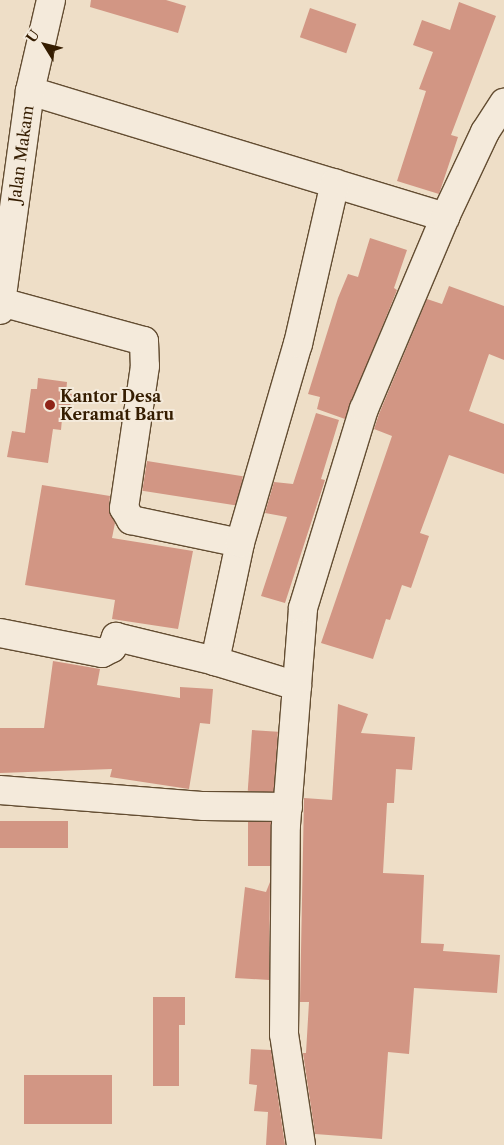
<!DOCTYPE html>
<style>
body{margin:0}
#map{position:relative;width:504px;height:1145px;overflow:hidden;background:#eedec7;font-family:"Libre Caslon Text",serif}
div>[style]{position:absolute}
.building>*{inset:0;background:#d29684;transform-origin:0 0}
.roads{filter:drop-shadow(1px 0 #634d32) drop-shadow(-1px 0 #634d32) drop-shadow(0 1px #634d32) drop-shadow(0 -1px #634d32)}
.street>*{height:28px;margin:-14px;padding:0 14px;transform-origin:14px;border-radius:14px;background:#f4eadb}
.secondary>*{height:28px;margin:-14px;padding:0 14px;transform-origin:14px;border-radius:14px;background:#f4eadb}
.dots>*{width:14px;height:14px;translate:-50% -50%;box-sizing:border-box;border:2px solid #f4eadb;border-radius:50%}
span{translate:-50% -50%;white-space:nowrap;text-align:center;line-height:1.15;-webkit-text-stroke:4px #f4eadb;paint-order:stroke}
.street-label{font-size:16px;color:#351d01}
.poi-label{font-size:16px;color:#351d01;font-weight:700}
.left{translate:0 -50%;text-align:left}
.north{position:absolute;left:20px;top:20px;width:50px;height:50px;-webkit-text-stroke:4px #f4eadb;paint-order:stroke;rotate:306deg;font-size:14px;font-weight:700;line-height:20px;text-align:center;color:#351d01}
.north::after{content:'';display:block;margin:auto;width:18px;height:22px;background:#351d01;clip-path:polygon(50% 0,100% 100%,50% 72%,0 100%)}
</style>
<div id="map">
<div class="building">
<div style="clip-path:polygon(91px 0,166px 0,186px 6px,178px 33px,90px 7px)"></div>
<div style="clip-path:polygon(459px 2px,496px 16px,451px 135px,458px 137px,439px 194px,397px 181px,426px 91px,419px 89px,433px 52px,413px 45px,422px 20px,450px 30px)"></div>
<div style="left:310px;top:8px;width:49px;height:31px;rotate:19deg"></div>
<div style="clip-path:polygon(370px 238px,407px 250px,394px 288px,397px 290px,345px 419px,317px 409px,320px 397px,308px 394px,338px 298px,348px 274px,358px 277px)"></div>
<div style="clip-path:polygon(449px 286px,504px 306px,504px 360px,489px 354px,469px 411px,504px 424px,504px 474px,449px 455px,420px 533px,429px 536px,411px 588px,402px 585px,390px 620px,386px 619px,373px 659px,321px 643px,392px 436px,374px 429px,379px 414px,427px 299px,442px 304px)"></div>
<div style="clip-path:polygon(38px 378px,67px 382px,66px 393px,72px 394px,68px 420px,62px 419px,61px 430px,53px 429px,48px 463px,7px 457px,12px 431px,25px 433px,31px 389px,37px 389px)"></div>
<div style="clip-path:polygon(316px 413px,339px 420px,321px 479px,325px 480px,285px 603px,261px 596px,287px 517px,265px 513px,274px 482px,293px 484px)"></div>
<div style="left:147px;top:461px;width:97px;height:30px;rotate:9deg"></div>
<div style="clip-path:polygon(42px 485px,110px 496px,109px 506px,115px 523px,112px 538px,193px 551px,178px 629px,112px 619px,115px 600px,25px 585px)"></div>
<div style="clip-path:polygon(53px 661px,100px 669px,97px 685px,180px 698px,180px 687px,213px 689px,210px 724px,200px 723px,189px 789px,110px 777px,112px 769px,0 773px,0 728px,44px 728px)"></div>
<div style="clip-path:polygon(338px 704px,368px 714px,361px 733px,415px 737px,412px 770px,396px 769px,394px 803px,387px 803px,383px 873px,424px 875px,421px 943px,444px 944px,443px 951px,500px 955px,497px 993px,414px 988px,409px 1054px,388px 1052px,382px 1139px,315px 1134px,303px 1053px,306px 1053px,309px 1002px,300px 1002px,304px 798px,332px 800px)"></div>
<div style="left:252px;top:730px;width:26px;height:61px;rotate:4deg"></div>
<div style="left:68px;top:821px;width:27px;height:68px;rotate:90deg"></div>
<div style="left:248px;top:822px;width:23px;height:44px"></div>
<div style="clip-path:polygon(270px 882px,269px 980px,235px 978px,245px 887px,266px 892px)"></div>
<div style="clip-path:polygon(153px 997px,185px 997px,185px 1025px,179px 1025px,179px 1086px,153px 1086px)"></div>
<div style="clip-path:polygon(251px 1049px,271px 1050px,285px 1145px,266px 1145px,268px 1112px,254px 1111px,257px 1085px,249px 1084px)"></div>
<div style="left:112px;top:1075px;width:49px;height:88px;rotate:90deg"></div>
</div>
<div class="roads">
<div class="street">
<div style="left:30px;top:91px;width:434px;rotate:16.9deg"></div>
<div style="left:1px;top:302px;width:148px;rotate:15.3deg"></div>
<div style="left:144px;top:341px;width:25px;rotate:88deg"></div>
<div style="left:145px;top:366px;width:144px;rotate:98.4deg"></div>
<div style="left:124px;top:508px;width:14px;rotate:60deg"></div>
<div style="left:131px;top:520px;width:111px;rotate:11.9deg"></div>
<div style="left:240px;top:543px;width:121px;rotate:102deg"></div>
<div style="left:240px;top:543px;width:207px;rotate:-73.8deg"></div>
<div style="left:298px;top:344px;width:165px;rotate:-77.1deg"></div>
<div style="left:0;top:633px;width:104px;rotate:11.1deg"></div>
<div style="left:102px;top:653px;width:11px;rotate:-27deg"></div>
<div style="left:112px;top:648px;width:12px;rotate:-70deg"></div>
<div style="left:116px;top:637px;width:102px;rotate:13.6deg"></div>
<div style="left:215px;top:661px;width:86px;rotate:17deg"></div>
<div style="left:0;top:790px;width:205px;rotate:4.5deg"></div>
<div style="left:204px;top:806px;width:84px;rotate:0.7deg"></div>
<div style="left:301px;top:1145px;width:112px;rotate:-98.7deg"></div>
<div style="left:284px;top:1034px;width:209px;rotate:-89.5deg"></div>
<div style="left:286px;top:825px;width:218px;rotate:-85.5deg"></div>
<div style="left:303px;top:608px;width:208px;rotate:-73deg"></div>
<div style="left:364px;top:409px;width:208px;rotate:-67.1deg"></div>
<div style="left:445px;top:217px;width:94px;rotate:-64.8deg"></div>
<div style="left:485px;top:132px;width:35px;rotate:-57deg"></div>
</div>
<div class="secondary">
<div style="left:0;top:310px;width:221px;rotate:-82.2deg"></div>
<div style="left:30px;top:91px;width:93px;rotate:-77deg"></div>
</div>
</div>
<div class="dots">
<div style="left:50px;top:405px;background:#8f2418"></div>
</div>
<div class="street-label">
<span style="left:21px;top:154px;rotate:-82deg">Jalan Makam</span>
</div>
<div class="poi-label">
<span class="left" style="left:60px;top:405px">Kantor Desa<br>Keramat Baru</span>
</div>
<div class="north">U</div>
</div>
